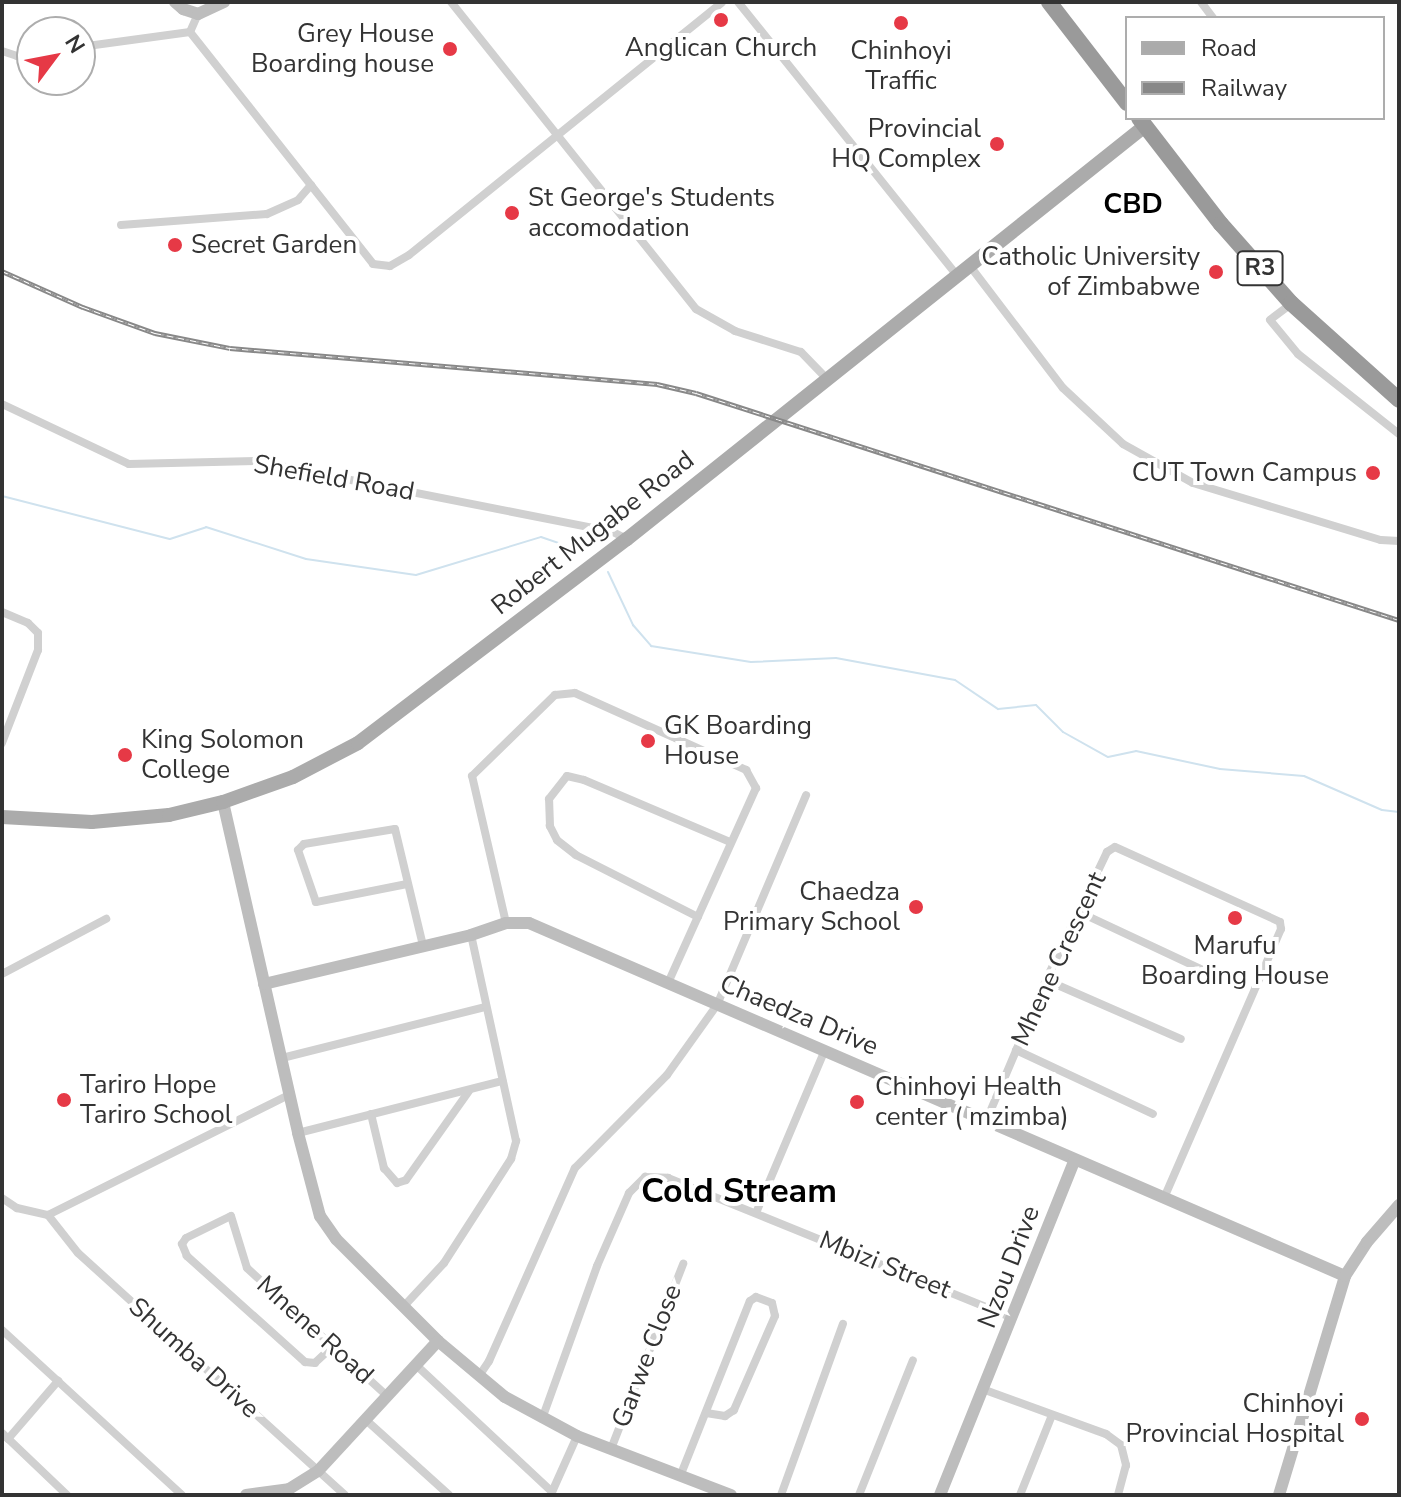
<!DOCTYPE html>
<style>
body{margin:0}
#map{position:relative;width:1401px;height:1497px;overflow:hidden;background:#fff;font-family:"Nunito Sans",sans-serif}
div>[style]{position:absolute}
.stream>*{height:2px;margin:-1px;padding:0 1px;transform-origin:1px;border-radius:1px;background:#cfe2ee}
.street>*{height:8px;margin:-4px;padding:0 4px;transform-origin:4px;border-radius:4px;background:#d0d0d0}
.secondary>*{height:12px;margin:-6px;padding:0 6px;transform-origin:6px;border-radius:6px;background:#bdbdbd}
.primary>*{height:14px;margin:-7px;padding:0 7px;transform-origin:7px;border-radius:7px;background:#ababab}
.highway>*{height:16px;margin:-8px;padding:0 8px;transform-origin:8px;border-radius:8px;background:#9a9a9a}
.rail>*{height:5px;margin-top:-2.5px;transform-origin:0;background:repeating-linear-gradient(90deg,#fff 0 6px,#888 0 12px);box-sizing:border-box;border-block:2px solid #888}
.dots>*{width:22px;height:22px;translate:-50% -50%;box-sizing:border-box;border:4px solid #fff;border-radius:50%}
span{translate:-50% -50%;white-space:nowrap;text-align:center;line-height:1.15;-webkit-text-stroke:8px #fff;paint-order:stroke}
.shield-label span{padding:2px 6px;background:#fff;border:2px solid;border-radius:6px;-webkit-text-stroke-width:0}
.shield-label{font-size:24px;color:#333;font-weight:700}
.poi-label{font-size:26px;color:#333}
.right{translate:-100% -50%;text-align:right}
.left{translate:0 -50%;text-align:left}
.street-label{font-size:26px;color:#333}
.neighbourhood-label{font-size:28px;color:#000;font-weight:700}
.district-label{font-size:34px;color:#000;font-weight:700}
.frame{position:absolute;inset:0;border:4px solid #333;pointer-events:none}
.legend{position:absolute;left:1125px;top:16px;width:260px;height:104px;box-sizing:border-box;background:#fff;border:2px solid #adadad;margin:0;padding:10px 14px;list-style:none;font-size:24px;color:#333}
.legend li{display:flex;align-items:center;gap:16px;height:40px}
.legend b{width:40px;border:2px solid #adadad}
.north{position:absolute;left:16px;top:16px;width:80px;height:80px;box-sizing:border-box;background:#fff;border:2px solid #adadad;border-radius:50%;rotate:58deg;font-size:22px;font-weight:700;line-height:32px;text-align:center;color:#333}
.north::after{content:'';display:block;margin:auto;width:28px;height:36px;background:#e63946;clip-path:polygon(50% 0,100% 100%,50% 72%,0 100%)}
</style>
<div id="map">
<div class="stream">
<div style="left:2px;top:496px;width:173px;rotate:14.4deg"></div>
<div style="left:170px;top:539px;width:38px;rotate:-18deg"></div>
<div style="left:206px;top:527px;width:105px;rotate:17.7deg"></div>
<div style="left:306px;top:559px;width:111px;rotate:8.3deg"></div>
<div style="left:416px;top:575px;width:131px;rotate:-16.9deg"></div>
<div style="left:541px;top:537px;width:46px;rotate:18.8deg"></div>
<div style="left:608px;top:572px;width:59px;rotate:64.7deg"></div>
<div style="left:633px;top:625px;width:28px;rotate:49deg"></div>
<div style="left:651px;top:646px;width:101px;rotate:9.1deg"></div>
<div style="left:751px;top:662px;width:85px;rotate:-2.7deg"></div>
<div style="left:836px;top:658px;width:121px;rotate:10.5deg"></div>
<div style="left:955px;top:680px;width:52px;rotate:34deg"></div>
<div style="left:998px;top:709px;width:38px;rotate:-6deg"></div>
<div style="left:1036px;top:705px;width:38px;rotate:45deg"></div>
<div style="left:1063px;top:732px;width:51px;rotate:29.1deg"></div>
<div style="left:1108px;top:757px;width:29px;rotate:-12deg"></div>
<div style="left:1136px;top:751px;width:86px;rotate:12.1deg"></div>
<div style="left:1220px;top:769px;width:84px;rotate:4.8deg"></div>
<div style="left:1304px;top:776px;width:85px;rotate:23.6deg"></div>
<div style="left:1382px;top:810px;width:17px;rotate:7deg"></div>
</div>
<div class="street">
<div style="left:451px;top:2px;width:393px;rotate:51.4deg"></div>
<div style="left:696px;top:309px;width:45px;rotate:29.4deg"></div>
<div style="left:735px;top:331px;width:69px;rotate:17.7deg"></div>
<div style="left:801px;top:352px;width:37px;rotate:46deg"></div>
<div style="left:738px;top:2px;width:350px;rotate:51.3deg"></div>
<div style="left:1201px;top:2px;width:20px;rotate:53deg"></div>
<div style="left:190px;top:32px;width:295px;rotate:51.7deg"></div>
<div style="left:373px;top:264px;width:17px;rotate:7deg"></div>
<div style="left:390px;top:266px;width:22px;rotate:-30deg"></div>
<div style="left:409px;top:255px;width:402px;rotate:-38.9deg"></div>
<div style="left:80px;top:47px;width:111px;rotate:-7.8deg"></div>
<div style="left:190px;top:32px;width:20px;rotate:-66deg"></div>
<div style="left:2px;top:51px;width:16px;rotate:18deg"></div>
<div style="left:17px;top:56px;width:15px;rotate:-8deg"></div>
<div style="left:121px;top:225px;width:146px;rotate:-4.3deg"></div>
<div style="left:267px;top:214px;width:34px;rotate:-24deg"></div>
<div style="left:298px;top:200px;width:20px;rotate:-49deg"></div>
<div style="left:970px;top:266px;width:153px;rotate:52.7deg"></div>
<div style="left:1063px;top:388px;width:82px;rotate:43deg"></div>
<div style="left:1123px;top:444px;width:80px;rotate:29.1deg"></div>
<div style="left:1193px;top:483px;width:196px;rotate:16.9deg"></div>
<div style="left:1381px;top:540px;width:18px;rotate:3deg"></div>
<div style="left:1291px;top:304px;width:26px;rotate:143deg"></div>
<div style="left:1270px;top:320px;width:44px;rotate:50.5deg"></div>
<div style="left:1298px;top:354px;width:129px;rotate:38.4deg"></div>
<div style="left:2px;top:404px;width:140px;rotate:25.3deg"></div>
<div style="left:129px;top:464px;width:126px;rotate:-1.4deg"></div>
<div style="left:255px;top:461px;width:365px;rotate:11.2deg"></div>
<div style="left:613px;top:532px;width:16px;rotate:27deg"></div>
<div style="left:2px;top:612px;width:28px;rotate:23deg"></div>
<div style="left:28px;top:623px;width:14px;rotate:45deg"></div>
<div style="left:38px;top:633px;width:17px;rotate:90deg"></div>
<div style="left:38px;top:650px;width:100px;rotate:111.2deg"></div>
<div style="left:407px;top:884px;width:93px;rotate:168.8deg"></div>
<div style="left:316px;top:902px;width:55px;rotate:-109.1deg"></div>
<div style="left:298px;top:850px;width:8px;rotate:-45deg"></div>
<div style="left:304px;top:844px;width:92px;rotate:-9.4deg"></div>
<div style="left:395px;top:829px;width:120px;rotate:76.5deg"></div>
<div style="left:1079px;top:912px;width:160px;rotate:25.1deg"></div>
<div style="left:698px;top:917px;width:137px;rotate:-153.1deg"></div>
<div style="left:576px;top:855px;width:24px;rotate:-142deg"></div>
<div style="left:557px;top:840px;width:16px;rotate:-117deg"></div>
<div style="left:550px;top:826px;width:27px;rotate:-92deg"></div>
<div style="left:549px;top:799px;width:29px;rotate:-52deg"></div>
<div style="left:567px;top:776px;width:17px;rotate:13deg"></div>
<div style="left:584px;top:780px;width:159px;rotate:23deg"></div>
<div style="left:506px;top:923px;width:151px;rotate:-103deg"></div>
<div style="left:472px;top:776px;width:116px;rotate:-44.3deg"></div>
<div style="left:555px;top:695px;width:20px;rotate:-6deg"></div>
<div style="left:575px;top:693px;width:188px;rotate:24.2deg"></div>
<div style="left:746px;top:770px;width:21px;rotate:61deg"></div>
<div style="left:756px;top:788px;width:214px;rotate:114.3deg"></div>
<div style="left:2px;top:974px;width:118px;rotate:-27.9deg"></div>
<div style="left:1046px;top:980px;width:147px;rotate:23.6deg"></div>
<div style="left:1016px;top:1050px;width:151px;rotate:25deg"></div>
<div style="left:282px;top:1058px;width:209px;rotate:-14.1deg"></div>
<div style="left:371px;top:1114px;width:56px;rotate:76.5deg"></div>
<div style="left:384px;top:1168px;width:20px;rotate:49deg"></div>
<div style="left:397px;top:1183px;width:9px;rotate:-18deg"></div>
<div style="left:406px;top:1180px;width:109px;rotate:-54.7deg"></div>
<div style="left:987px;top:1119px;width:151px;rotate:-67deg"></div>
<div style="left:1046px;top:980px;width:142px;rotate:-64.5deg"></div>
<div style="left:1107px;top:852px;width:9px;rotate:-32deg"></div>
<div style="left:1115px;top:847px;width:181px;rotate:24.4deg"></div>
<div style="left:1280px;top:922px;width:7px;rotate:82deg"></div>
<div style="left:1281px;top:929px;width:293px;rotate:113.5deg"></div>
<div style="left:298px;top:1133px;width:211px;rotate:-14.3deg"></div>
<div style="left:2px;top:1198px;width:18px;rotate:34deg"></div>
<div style="left:17px;top:1208px;width:32px;rotate:13deg"></div>
<div style="left:48px;top:1215px;width:269px;rotate:-26.5deg"></div>
<div style="left:756px;top:1213px;width:177px;rotate:-67.1deg"></div>
<div style="left:48px;top:1215px;width:48px;rotate:51.7deg"></div>
<div style="left:78px;top:1253px;width:360px;rotate:42.2deg"></div>
<div style="left:405px;top:1305px;width:57px;rotate:-47.1deg"></div>
<div style="left:444px;top:1263px;width:124px;rotate:-57.2deg"></div>
<div style="left:511px;top:1159px;width:19px;rotate:-74deg"></div>
<div style="left:516px;top:1141px;width:211px;rotate:-102.3deg"></div>
<div style="left:2px;top:1330px;width:244px;rotate:42.5deg"></div>
<div style="left:332px;top:1347px;width:23px;rotate:137deg"></div>
<div style="left:315px;top:1363px;width:10px;rotate:-174deg"></div>
<div style="left:305px;top:1362px;width:159px;rotate:-138.1deg"></div>
<div style="left:187px;top:1256px;width:13px;rotate:-113deg"></div>
<div style="left:182px;top:1244px;width:7px;rotate:-56deg"></div>
<div style="left:186px;top:1238px;width:50px;rotate:-26.1deg"></div>
<div style="left:231px;top:1216px;width:54px;rotate:72.9deg"></div>
<div style="left:247px;top:1268px;width:190px;rotate:42.4deg"></div>
<div style="left:416px;top:1365px;width:186px;rotate:43deg"></div>
<div style="left:552px;top:1492px;width:61px;rotate:-65.9deg"></div>
<div style="left:479px;top:1376px;width:18px;rotate:-56deg"></div>
<div style="left:489px;top:1361px;width:211px;rotate:-66deg"></div>
<div style="left:575px;top:1168px;width:131px;rotate:-45.3deg"></div>
<div style="left:667px;top:1075px;width:86px;rotate:-54.5deg"></div>
<div style="left:717px;top:1005px;width:228px;rotate:-67deg"></div>
<div style="left:985px;top:1390px;width:129px;rotate:20deg"></div>
<div style="left:1106px;top:1434px;width:19px;rotate:36deg"></div>
<div style="left:1121px;top:1445px;width:21px;rotate:76deg"></div>
<div style="left:1126px;top:1465px;width:31px;rotate:105deg"></div>
<div style="left:542px;top:1419px;width:163px;rotate:-70.2deg"></div>
<div style="left:597px;top:1266px;width:80px;rotate:-66.3deg"></div>
<div style="left:629px;top:1193px;width:23px;rotate:-45deg"></div>
<div style="left:645px;top:1177px;width:23px;rotate:2deg"></div>
<div style="left:668px;top:1178px;width:371px;rotate:22.1deg"></div>
<div style="left:366px;top:1420px;width:112px;rotate:42.1deg"></div>
<div style="left:2px;top:1433px;width:90px;rotate:43.6deg"></div>
<div style="left:8px;top:1439px;width:77px;rotate:-49.2deg"></div>
<div style="left:611px;top:1449px;width:199px;rotate:-68.7deg"></div>
<div style="left:681px;top:1474px;width:186px;rotate:-68.3deg"></div>
<div style="left:750px;top:1301px;width:7px;rotate:-34deg"></div>
<div style="left:756px;top:1297px;width:17px;rotate:21deg"></div>
<div style="left:772px;top:1303px;width:13px;rotate:77deg"></div>
<div style="left:775px;top:1316px;width:103px;rotate:113.6deg"></div>
<div style="left:734px;top:1410px;width:11px;rotate:146deg"></div>
<div style="left:725px;top:1416px;width:19px;rotate:-171deg"></div>
<div style="left:781px;top:1495px;width:182px;rotate:-70.1deg"></div>
<div style="left:859px;top:1495px;width:145px;rotate:-68.2deg"></div>
<div style="left:1020px;top:1495px;width:86px;rotate:-68.2deg"></div>
</div>
<div class="secondary">
<div style="left:175px;top:2px;width:11px;rotate:41deg"></div>
<div style="left:183px;top:9px;width:16px;rotate:18deg"></div>
<div style="left:198px;top:14px;width:29px;rotate:-25deg"></div>
<div style="left:223px;top:802px;width:339px;rotate:77.2deg"></div>
<div style="left:298px;top:1133px;width:86px;rotate:75.2deg"></div>
<div style="left:320px;top:1216px;width:28px;rotate:55deg"></div>
<div style="left:336px;top:1239px;width:144px;rotate:45deg"></div>
<div style="left:438px;top:1341px;width:87px;rotate:39.9deg"></div>
<div style="left:505px;top:1397px;width:82px;rotate:28.4deg"></div>
<div style="left:577px;top:1436px;width:165px;rotate:21deg"></div>
<div style="left:264px;top:984px;width:213px;rotate:-13.3deg"></div>
<div style="left:471px;top:935px;width:37px;rotate:-19deg"></div>
<div style="left:506px;top:923px;width:23px"></div>
<div style="left:529px;top:923px;width:889px;rotate:23.39deg"></div>
<div style="left:246px;top:1495px;width:43px;rotate:-7.9deg"></div>
<div style="left:289px;top:1489px;width:34px;rotate:-32deg"></div>
<div style="left:318px;top:1471px;width:177px;rotate:-47.3deg"></div>
<div style="left:940px;top:1495px;width:361px;rotate:-68.1deg"></div>
<div style="left:1279px;top:1495px;width:229px;rotate:-73.2deg"></div>
<div style="left:1345px;top:1276px;width:40px;rotate:-57.1deg"></div>
<div style="left:1367px;top:1242px;width:49px;rotate:-49.1deg"></div>
</div>
<div class="primary">
<div style="left:2px;top:817px;width:90px;rotate:3.2deg"></div>
<div style="left:92px;top:822px;width:77px;rotate:-5.2deg"></div>
<div style="left:169px;top:815px;width:56px;rotate:-13.5deg"></div>
<div style="left:223px;top:802px;width:74px;rotate:-19.7deg"></div>
<div style="left:293px;top:777px;width:73px;rotate:-27.6deg"></div>
<div style="left:358px;top:743px;width:338px;rotate:-37.2deg"></div>
<div style="left:627px;top:539px;width:662px;rotate:-38.57deg"></div>
</div>
<div class="highway">
<div style="left:1049px;top:2px;width:128px;rotate:52.3deg"></div>
<div style="left:1139px;top:118px;width:134px;rotate:52.3deg"></div>
<div style="left:1221px;top:224px;width:106px;rotate:48.5deg"></div>
<div style="left:1291px;top:303px;width:145px;rotate:41.9deg"></div>
</div>
<div class="rail">
<div style="left:2px;top:271px;width:89px;rotate:24deg"></div>
<div style="left:83px;top:307px;width:77px;rotate:19.9deg"></div>
<div style="left:155px;top:333px;width:76px;rotate:11.3deg"></div>
<div style="left:230px;top:348px;width:429px;rotate:4.8deg"></div>
<div style="left:657px;top:384px;width:40px;rotate:13deg"></div>
<div style="left:696px;top:393px;width:739px;rotate:17.9deg"></div>
</div>
<div class="dots">
<div style="left:721px;top:20px;background:#e63946"></div>
<div style="left:901px;top:23px;background:#e63946"></div>
<div style="left:450px;top:49px;background:#e63946"></div>
<div style="left:997px;top:144px;background:#e63946"></div>
<div style="left:512px;top:213px;background:#e63946"></div>
<div style="left:175px;top:245px;background:#e63946"></div>
<div style="left:1216px;top:272px;background:#e63946"></div>
<div style="left:1373px;top:473px;background:#e63946"></div>
<div style="left:648px;top:741px;background:#e63946"></div>
<div style="left:125px;top:755px;background:#e63946"></div>
<div style="left:916px;top:907px;background:#e63946"></div>
<div style="left:1235px;top:918px;background:#e63946"></div>
<div style="left:64px;top:1100px;background:#e63946"></div>
<div style="left:857px;top:1102px;background:#e63946"></div>
<div style="left:1362px;top:1419px;background:#e63946"></div>
</div>
<div class="shield-label">
<span style="left:1260px;top:268px">R3</span>
</div>
<div class="poi-label">
<span class="right" style="left:434px;top:49px">Grey House<br>Boarding house</span>
<span style="left:721px;top:48px">Anglican Church</span>
<span style="left:901px;top:66px">Chinhoyi<br>Traffic</span>
<span class="right" style="left:981px;top:144px">Provincial<br>HQ Complex</span>
<span class="left" style="left:528px;top:213px">St George's Students<br>accomodation</span>
<span class="left" style="left:191px;top:245px">Secret Garden</span>
<span class="right" style="left:1200px;top:272px">Catholic University<br>of Zimbabwe</span>
<span class="right" style="left:1357px;top:473px">CUT Town Campus</span>
<span class="left" style="left:664px;top:741px">GK Boarding<br>House</span>
<span class="left" style="left:141px;top:755px">King Solomon<br>College</span>
<span class="right" style="left:900px;top:907px">Chaedza<br>Primary School</span>
<span style="left:1235px;top:961px">Marufu<br>Boarding House</span>
<span class="left" style="left:80px;top:1100px">Tariro Hope<br>Tariro School</span>
<span class="left" style="left:875px;top:1102px">Chinhoyi Health<br>center ( mzimba)</span>
<span class="right" style="left:1344px;top:1419px">Chinhoyi<br>Provincial Hospital</span>
</div>
<div class="street-label">
<span style="left:334px;top:478px;rotate:10deg">Shefield Road</span>
<span style="left:593px;top:533px;rotate:-38deg">Robert Mugabe Road</span>
<span style="left:1059px;top:959px;rotate:-65deg">Mhene Crescent</span>
<span style="left:799px;top:1015px;rotate:23deg">Chaedza Drive</span>
<span style="left:885px;top:1265px;rotate:22deg">Mbizi Street</span>
<span style="left:1009px;top:1267px;rotate:-69deg">Nzou Drive</span>
<span style="left:315px;top:1330px;rotate:42deg">Mnene Road</span>
<span style="left:647px;top:1356px;rotate:-69deg">Garwe Close</span>
<span style="left:194px;top:1358px;rotate:42deg">Shumba Drive</span>
</div>
<div class="neighbourhood-label">
<span style="left:1133px;top:204px">CBD</span>
</div>
<div class="district-label">
<span style="left:739px;top:1192px">Cold Stream</span>
</div>
<div class="frame"></div>
<ul class="legend">
<li><b style="height:10px;background:#ababab"></b>Road</li>
<li><b style="height:10px;background:#888"></b>Railway</li>
</ul>
<div class="north">N</div>
</div>
